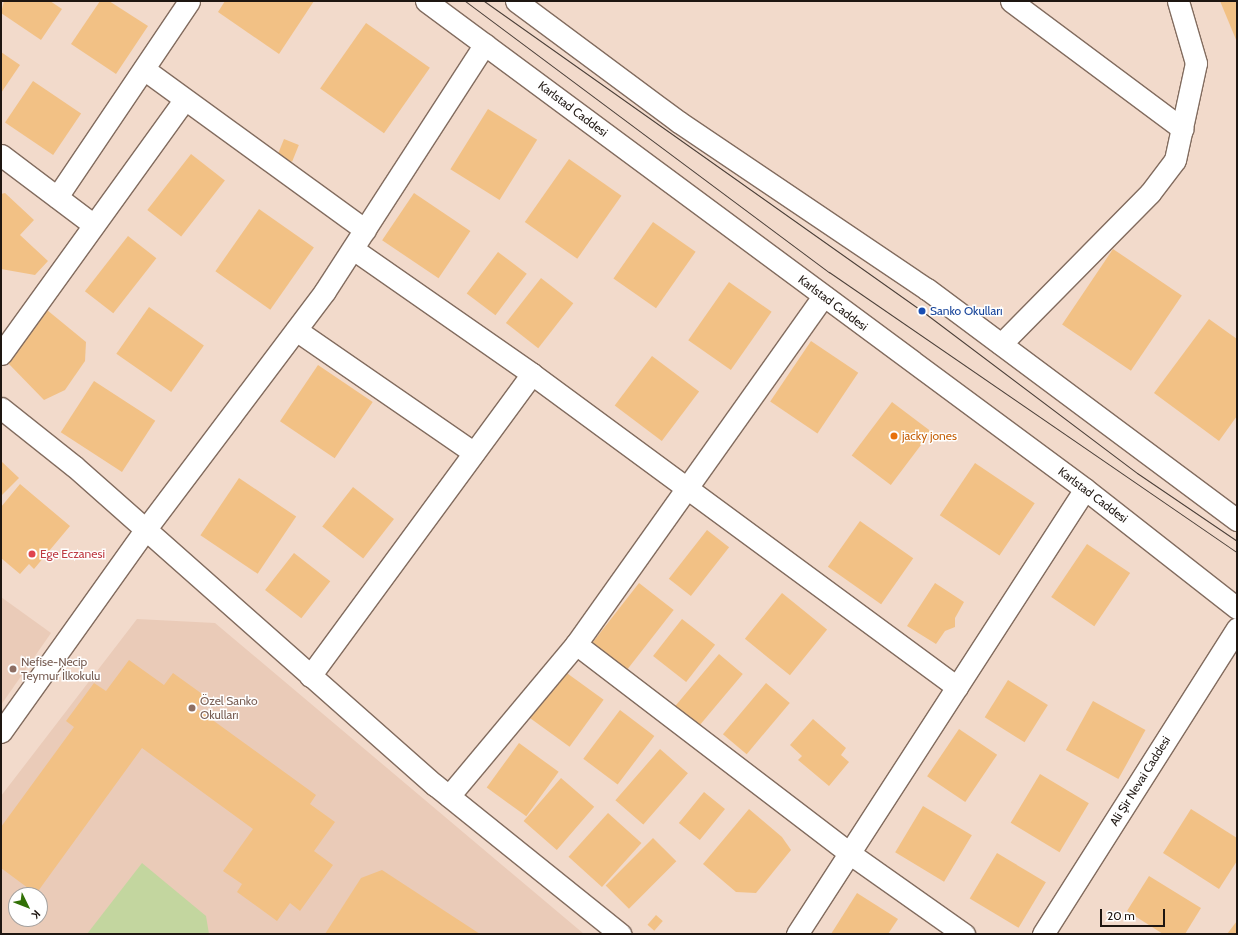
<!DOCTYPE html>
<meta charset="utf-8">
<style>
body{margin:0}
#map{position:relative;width:1238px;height:935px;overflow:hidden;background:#f2dacb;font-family:Cabin,sans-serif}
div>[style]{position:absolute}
.built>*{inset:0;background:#eacbb8}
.green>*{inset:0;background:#c3d69f}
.building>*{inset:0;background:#f2c185;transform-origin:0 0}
.roads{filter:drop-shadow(1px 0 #826c5f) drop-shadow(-1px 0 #826c5f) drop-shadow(0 1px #826c5f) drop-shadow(0 -1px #826c5f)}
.minor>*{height:21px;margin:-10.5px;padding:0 10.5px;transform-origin:10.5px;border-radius:10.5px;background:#fff}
.tram>*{height:1px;margin:-0.5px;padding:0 0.5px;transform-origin:0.5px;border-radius:0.5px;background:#4b3f38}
.dots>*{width:11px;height:11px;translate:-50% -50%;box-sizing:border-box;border:2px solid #fff;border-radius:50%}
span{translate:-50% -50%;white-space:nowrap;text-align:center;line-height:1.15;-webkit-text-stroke:3px #fff;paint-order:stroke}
.street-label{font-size:12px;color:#1e1611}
.transit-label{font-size:12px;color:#164399}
.left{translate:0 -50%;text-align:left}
.food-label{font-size:12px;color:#c56008}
.health-label{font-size:12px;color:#be3a42}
.education-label{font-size:12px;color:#785e54}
.frame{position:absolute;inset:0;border:2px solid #1e1611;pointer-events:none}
.north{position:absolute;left:8px;top:887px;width:40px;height:40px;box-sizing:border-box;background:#fff;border:1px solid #a5a2a0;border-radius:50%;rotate:133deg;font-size:11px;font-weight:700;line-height:16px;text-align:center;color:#1e1611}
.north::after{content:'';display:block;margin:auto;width:14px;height:18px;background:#327107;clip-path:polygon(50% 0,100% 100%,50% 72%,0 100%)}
.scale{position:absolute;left:1100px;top:909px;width:65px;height:18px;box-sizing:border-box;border:2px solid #1e1611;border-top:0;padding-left:5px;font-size:12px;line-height:14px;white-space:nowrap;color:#1e1611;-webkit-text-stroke:3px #fff;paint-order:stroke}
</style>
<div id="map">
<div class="built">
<div style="clip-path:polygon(1px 597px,51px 633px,1px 705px)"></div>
<div style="clip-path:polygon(evenodd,137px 619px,215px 623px,584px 934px,1px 934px,1px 796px,137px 619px,16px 895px,40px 895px,40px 919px,16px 919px,16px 895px)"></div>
</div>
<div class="green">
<div style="clip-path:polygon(142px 863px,206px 916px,209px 934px,87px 934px)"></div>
</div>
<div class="building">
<div style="clip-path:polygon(4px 1px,50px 1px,62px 9px,41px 40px,1px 13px)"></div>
<div style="clip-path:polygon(100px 1px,109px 1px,148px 26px,116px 74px,71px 44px)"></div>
<div style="clip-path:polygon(225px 1px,314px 1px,279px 54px,218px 12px)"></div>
<div style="clip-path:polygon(1220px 1px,1237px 1px,1237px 42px)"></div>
<div style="left:366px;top:23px;width:78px;height:80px;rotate:35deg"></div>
<div style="clip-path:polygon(1px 52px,20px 65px,1px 93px)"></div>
<div style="left:33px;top:81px;width:58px;height:50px;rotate:34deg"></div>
<div style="left:488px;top:109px;width:58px;height:71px;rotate:32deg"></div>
<div style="left:284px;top:139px;width:16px;height:18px;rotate:22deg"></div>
<div style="left:191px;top:154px;width:43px;height:71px;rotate:38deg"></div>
<div style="left:569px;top:159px;width:64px;height:77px;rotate:35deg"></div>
<div style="clip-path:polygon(5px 193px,34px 220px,20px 235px,48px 261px,35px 275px,1px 269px,1px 194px)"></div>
<div style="left:414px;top:193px;width:68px;height:57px;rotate:34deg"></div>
<div style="left:259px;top:209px;width:67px;height:76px;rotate:35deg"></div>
<div style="left:653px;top:222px;width:52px;height:69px;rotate:35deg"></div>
<div style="left:128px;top:236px;width:36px;height:70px;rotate:38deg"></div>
<div style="left:1113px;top:249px;width:83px;height:91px;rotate:34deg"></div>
<div style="left:498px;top:252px;width:36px;height:52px;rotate:37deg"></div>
<div style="left:541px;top:278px;width:41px;height:57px;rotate:38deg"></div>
<div style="left:729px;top:282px;width:52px;height:71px;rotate:35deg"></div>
<div style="left:149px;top:307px;width:67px;height:57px;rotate:35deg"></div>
<div style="clip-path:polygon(47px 310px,86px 342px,85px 361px,65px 390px,44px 400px,7px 362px)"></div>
<div style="clip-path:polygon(1209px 319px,1237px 339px,1237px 416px,1219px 441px,1154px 393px)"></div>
<div style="left:811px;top:341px;width:57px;height:73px;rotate:34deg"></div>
<div style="left:652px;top:356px;width:59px;height:62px;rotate:37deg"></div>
<div style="left:318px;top:365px;width:66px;height:68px;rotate:34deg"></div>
<div style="left:94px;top:381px;width:73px;height:61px;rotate:33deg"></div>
<div style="left:892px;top:402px;width:49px;height:67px;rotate:37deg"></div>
<div style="clip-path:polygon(1px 461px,19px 478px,1px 496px)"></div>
<div style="left:975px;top:463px;width:72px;height:63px;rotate:34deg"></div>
<div style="left:239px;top:478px;width:69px;height:69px;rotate:34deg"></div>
<div style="clip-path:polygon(20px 484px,70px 526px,34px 569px,29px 564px,20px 574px,1px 558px,1px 507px)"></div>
<div style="left:353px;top:487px;width:52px;height:50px;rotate:38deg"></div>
<div style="left:860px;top:521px;width:65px;height:56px;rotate:35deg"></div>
<div style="left:707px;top:530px;width:28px;height:62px;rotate:38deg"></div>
<div style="left:1087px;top:544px;width:52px;height:64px;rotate:34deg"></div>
<div style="left:294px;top:553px;width:46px;height:47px;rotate:38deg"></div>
<div style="left:639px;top:583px;width:44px;height:76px;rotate:38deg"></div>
<div style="clip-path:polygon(935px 583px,964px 602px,955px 618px,955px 627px,945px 631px,936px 644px,907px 626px)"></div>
<div style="left:782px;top:593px;width:58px;height:59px;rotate:39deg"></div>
<div style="left:682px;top:619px;width:42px;height:47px;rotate:38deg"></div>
<div style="left:719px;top:654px;width:31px;height:68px;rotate:40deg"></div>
<div style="clip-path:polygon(129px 660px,164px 685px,173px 673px,205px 696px,196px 708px,316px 795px,310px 804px,335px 822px,314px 851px,333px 865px,300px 911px,290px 903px,277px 921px,237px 892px,242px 884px,223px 871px,253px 829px,142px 748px,36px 894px,1px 868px,1px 827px,74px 727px,66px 721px,94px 683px,106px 691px)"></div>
<div style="left:564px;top:671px;width:49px;height:58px;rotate:36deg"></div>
<div style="left:1008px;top:680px;width:47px;height:44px;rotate:32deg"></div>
<div style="left:766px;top:683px;width:31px;height:67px;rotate:40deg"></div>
<div style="left:1093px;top:701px;width:60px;height:56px;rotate:29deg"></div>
<div style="left:620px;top:710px;width:43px;height:61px;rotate:37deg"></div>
<div style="clip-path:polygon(813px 719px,846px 748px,841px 755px,849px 762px,829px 786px,798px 760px,802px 756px,790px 745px)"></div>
<div style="left:959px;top:729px;width:46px;height:57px;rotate:34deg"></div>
<div style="left:519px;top:743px;width:49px;height:55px;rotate:36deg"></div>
<div style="left:660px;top:749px;width:37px;height:68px;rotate:41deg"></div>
<div style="left:1040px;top:774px;width:57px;height:57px;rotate:31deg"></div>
<div style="left:561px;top:778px;width:44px;height:57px;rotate:41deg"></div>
<div style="left:704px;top:792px;width:27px;height:40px;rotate:39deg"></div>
<div style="left:923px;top:806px;width:57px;height:54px;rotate:31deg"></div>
<div style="clip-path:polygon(749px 809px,782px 837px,791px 850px,756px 893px,736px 892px,703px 864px)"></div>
<div style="clip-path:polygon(1191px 809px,1237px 838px,1237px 861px,1219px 889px,1163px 853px)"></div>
<div style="left:608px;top:813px;width:45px;height:59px;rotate:42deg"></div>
<div style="left:653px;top:838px;width:33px;height:67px;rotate:45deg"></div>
<div style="left:997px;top:853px;width:57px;height:53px;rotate:31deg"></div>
<div style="clip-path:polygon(382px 870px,480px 934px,325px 934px,361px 878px)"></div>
<div style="clip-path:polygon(1149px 876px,1201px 908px,1185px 934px,1163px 934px,1127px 911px)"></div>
<div style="clip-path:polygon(857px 893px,898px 919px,888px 934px,831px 934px)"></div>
<div style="left:656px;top:915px;width:9px;height:13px;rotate:41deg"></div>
<div style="clip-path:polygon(1237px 921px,1237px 934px,1227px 934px)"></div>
</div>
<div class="roads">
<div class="minor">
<div style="left:426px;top:1px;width:820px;rotate:36.52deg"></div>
<div style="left:1085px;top:489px;width:193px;rotate:38.1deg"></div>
<div style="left:516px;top:1px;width:203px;rotate:36.6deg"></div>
<div style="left:679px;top:122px;width:299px;rotate:34deg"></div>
<div style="left:927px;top:289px;width:387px;rotate:36.7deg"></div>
<div style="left:1011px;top:1px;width:214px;rotate:36.7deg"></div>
<div style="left:145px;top:70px;width:272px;rotate:36deg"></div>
<div style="left:1px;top:155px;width:116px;rotate:37deg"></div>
<div style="left:57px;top:197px;width:236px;rotate:-56deg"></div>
<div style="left:353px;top:249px;width:218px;rotate:34.9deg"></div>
<div style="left:296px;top:330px;width:216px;rotate:34.6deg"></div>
<div style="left:1001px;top:344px;width:212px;rotate:-45.4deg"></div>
<div style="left:1150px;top:193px;width:41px;rotate:-52.9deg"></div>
<div style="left:1175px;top:160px;width:99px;rotate:-77.8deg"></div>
<div style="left:1196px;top:63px;width:65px;rotate:-106.2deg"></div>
<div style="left:1px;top:354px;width:313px;rotate:-54.2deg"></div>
<div style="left:1px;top:408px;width:93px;rotate:38.5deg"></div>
<div style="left:74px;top:466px;width:482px;rotate:41.5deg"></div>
<div style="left:435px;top:785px;width:238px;rotate:38.8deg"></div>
<div style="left:576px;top:644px;width:344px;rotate:37.4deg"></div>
<div style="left:849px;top:853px;width:141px;rotate:35.2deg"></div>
<div style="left:310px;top:676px;width:375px;rotate:-53.7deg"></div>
<div style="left:532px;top:374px;width:528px;rotate:36.37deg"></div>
<div style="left:1px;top:732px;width:248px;rotate:-54.5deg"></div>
<div style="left:145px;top:530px;width:299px;rotate:-53deg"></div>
<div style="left:325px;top:291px;width:294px;rotate:-57.1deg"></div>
<div style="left:449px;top:796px;width:198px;rotate:-50.1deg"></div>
<div style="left:576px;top:644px;width:427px;rotate:-54.6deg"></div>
<div style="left:797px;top:934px;width:530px;rotate:-57.09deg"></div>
<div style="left:1043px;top:934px;width:362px;rotate:-57.6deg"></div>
</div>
</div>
<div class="tram">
<div style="left:465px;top:1px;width:454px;rotate:36.7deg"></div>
<div style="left:829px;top:272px;width:495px;rotate:34.5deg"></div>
<div style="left:484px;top:1px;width:537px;rotate:35.29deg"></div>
<div style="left:922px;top:311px;width:269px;rotate:37deg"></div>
<div style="left:1137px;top:473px;width:121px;rotate:34.2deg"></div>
</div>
<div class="dots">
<div style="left:922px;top:311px;background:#1a4fb4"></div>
<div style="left:894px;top:436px;background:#e8710a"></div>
<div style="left:32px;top:554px;background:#e0444e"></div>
<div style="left:13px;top:669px;background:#8d6e63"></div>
<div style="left:192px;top:708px;background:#8d6e63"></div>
</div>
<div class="street-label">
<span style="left:573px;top:109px;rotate:37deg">Karlstad Caddesi</span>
<span style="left:833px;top:303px;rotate:37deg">Karlstad Caddesi</span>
<span style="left:1093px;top:495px;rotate:37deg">Karlstad Caddesi</span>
<span style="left:1140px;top:781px;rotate:-58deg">Ali Şir Nevai Caddesi</span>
</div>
<div class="transit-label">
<span class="left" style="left:930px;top:311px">Sanko Okulları</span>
</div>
<div class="food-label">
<span class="left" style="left:902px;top:436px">jacky jones</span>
</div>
<div class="health-label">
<span class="left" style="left:40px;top:554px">Ege Eczanesi</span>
</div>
<div class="education-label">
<span class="left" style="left:21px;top:669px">Nefise-Necip<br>Teymur İlkokulu</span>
<span class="left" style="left:200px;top:708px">Özel Sanko<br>Okulları</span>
</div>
<div class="frame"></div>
<div class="north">K</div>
<div class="scale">20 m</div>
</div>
